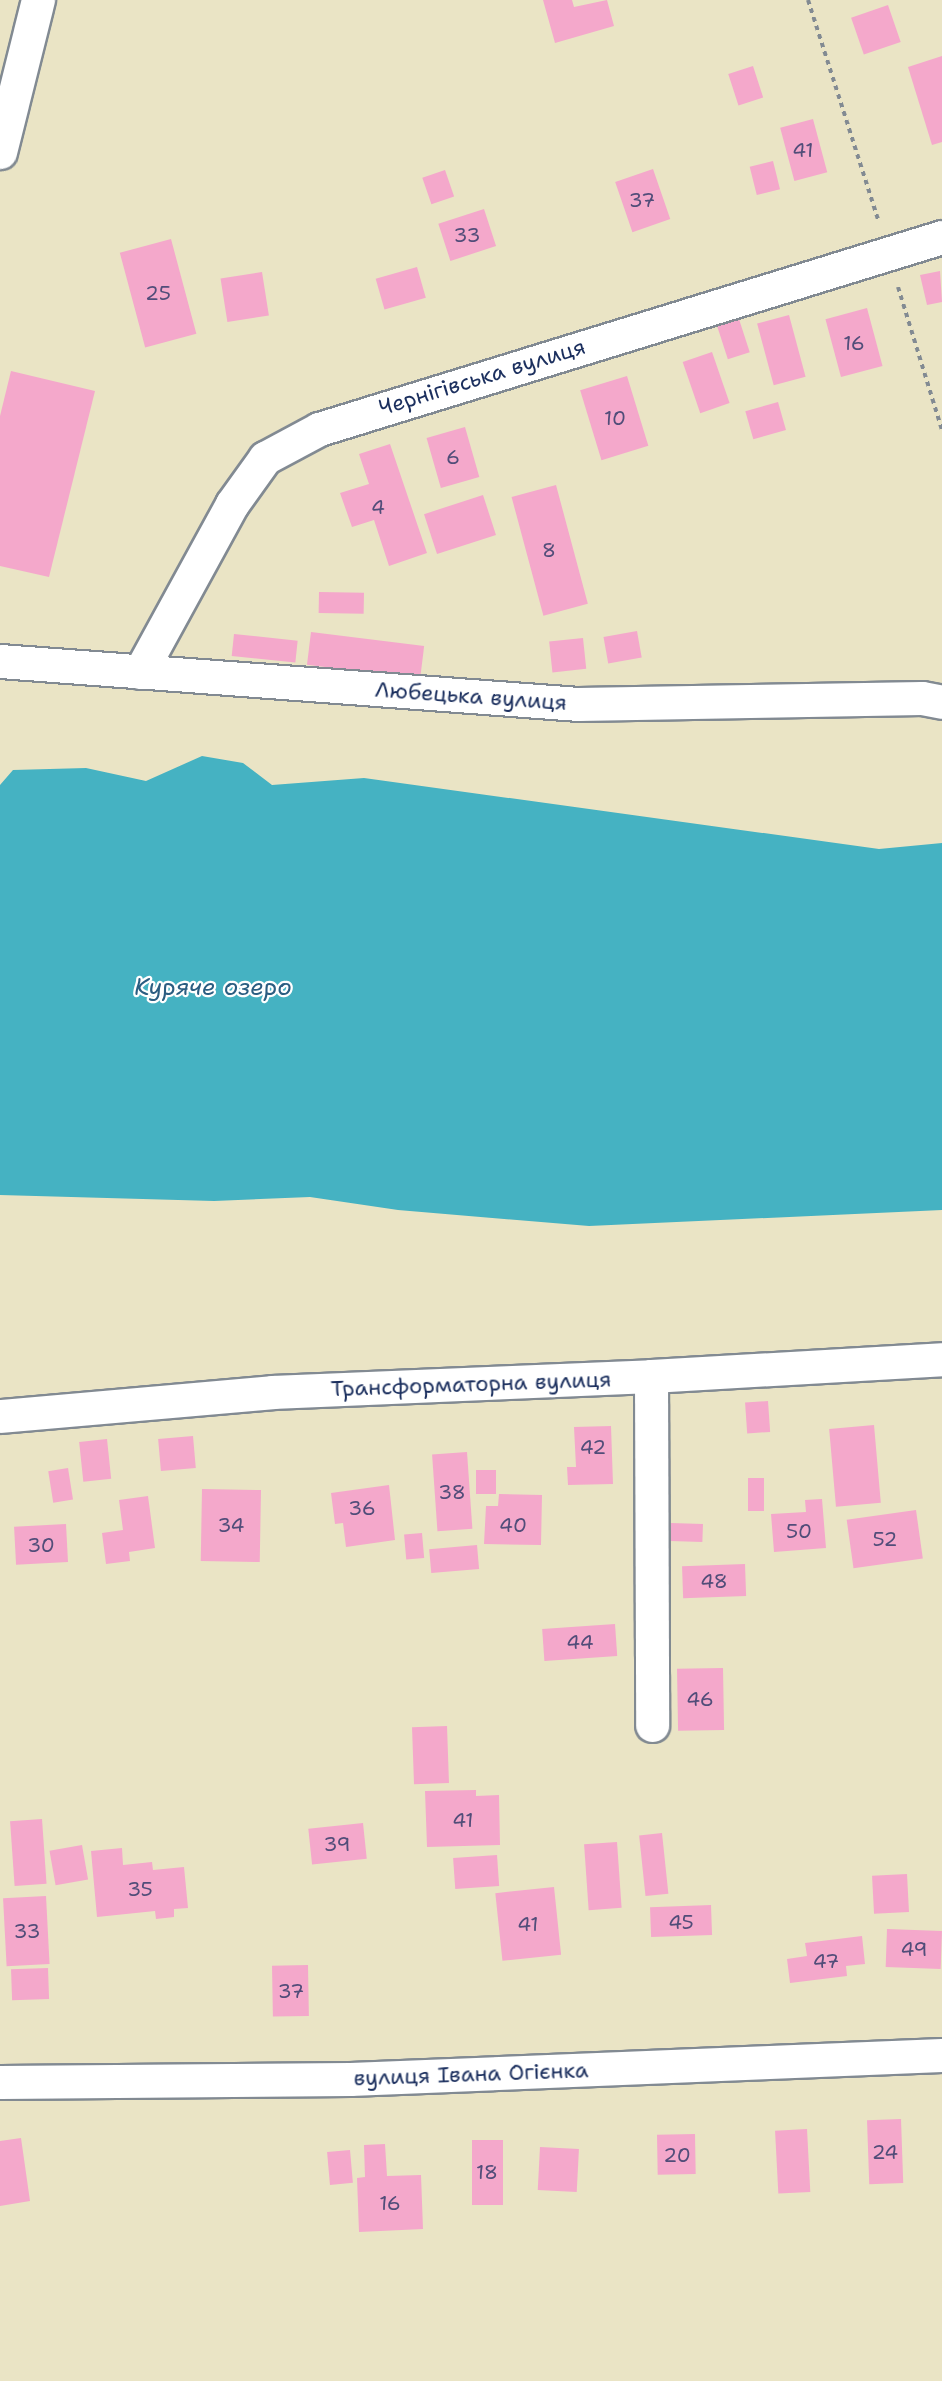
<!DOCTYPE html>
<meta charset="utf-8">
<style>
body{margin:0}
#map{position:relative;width:942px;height:2381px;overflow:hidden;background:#eae4c5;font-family:"Shantell Sans",sans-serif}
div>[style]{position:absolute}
.water>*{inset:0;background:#45b2c2}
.building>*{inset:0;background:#f4a8cb;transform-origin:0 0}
.path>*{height:4px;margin-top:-2px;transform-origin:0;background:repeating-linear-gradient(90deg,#828a92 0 4.5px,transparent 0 9px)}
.roads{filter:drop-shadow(2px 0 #828a92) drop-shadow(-2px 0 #828a92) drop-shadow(0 2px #828a92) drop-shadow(0 -2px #828a92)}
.minor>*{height:33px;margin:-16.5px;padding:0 16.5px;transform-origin:16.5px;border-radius:16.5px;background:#fff}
span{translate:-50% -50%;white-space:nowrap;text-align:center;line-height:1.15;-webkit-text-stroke:4.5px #fff;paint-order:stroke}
.number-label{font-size:20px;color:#514d79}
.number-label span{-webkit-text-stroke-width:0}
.street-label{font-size:22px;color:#1b2f5e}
.water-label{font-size:24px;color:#2a5d81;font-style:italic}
</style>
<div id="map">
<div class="water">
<div style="clip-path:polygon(202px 756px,243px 763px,272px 785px,364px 778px,879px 849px,942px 843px,942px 1210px,589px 1226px,398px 1210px,310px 1197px,214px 1201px,0 1195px,0 785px,13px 770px,86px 768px,146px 781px)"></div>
</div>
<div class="building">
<div style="clip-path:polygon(543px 0,572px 0,574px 7px,607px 0,614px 26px,555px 43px)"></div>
<div style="left:888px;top:5px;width:39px;height:39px;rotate:71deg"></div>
<div style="clip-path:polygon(942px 56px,942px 142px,932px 145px,908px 67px)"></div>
<div style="left:753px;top:66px;width:33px;height:26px;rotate:72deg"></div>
<div style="left:813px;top:119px;width:55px;height:34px;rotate:75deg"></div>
<div style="left:773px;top:161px;width:29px;height:24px;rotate:76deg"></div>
<div style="left:653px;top:169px;width:53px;height:40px;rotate:71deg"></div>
<div style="left:445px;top:170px;width:28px;height:24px;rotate:71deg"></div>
<div style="left:484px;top:209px;width:39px;height:48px;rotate:72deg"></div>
<div style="left:171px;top:239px;width:98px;height:53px;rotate:75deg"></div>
<div style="left:417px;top:267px;width:32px;height:43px;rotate:74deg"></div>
<div style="clip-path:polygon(940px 271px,942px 302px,927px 305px,920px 275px)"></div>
<div style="left:262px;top:272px;width:44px;height:42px;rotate:81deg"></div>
<div style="left:867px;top:308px;width:60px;height:43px;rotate:75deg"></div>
<div style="left:789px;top:315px;width:64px;height:33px;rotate:75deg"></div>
<div style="left:738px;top:316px;width:38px;height:23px;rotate:72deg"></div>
<div style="left:712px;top:352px;width:54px;height:31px;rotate:71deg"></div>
<div style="clip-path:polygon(11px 371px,95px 391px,49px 577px,0 566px,0 416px)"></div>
<div style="left:627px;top:376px;width:73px;height:49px;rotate:73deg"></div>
<div style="left:778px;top:402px;width:29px;height:34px;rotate:74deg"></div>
<div style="left:465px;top:427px;width:52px;height:40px;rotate:74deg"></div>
<div style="clip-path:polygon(390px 444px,427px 553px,389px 566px,374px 520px,352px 527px,340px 493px,369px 484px,359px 454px)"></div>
<div style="left:556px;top:485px;width:123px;height:46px;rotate:75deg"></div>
<div style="left:483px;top:495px;width:42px;height:62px;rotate:72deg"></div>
<div style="left:319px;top:592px;width:45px;height:21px;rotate:1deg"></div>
<div style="left:637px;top:631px;width:27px;height:34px;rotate:80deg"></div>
<div style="left:311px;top:632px;width:114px;height:33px;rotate:7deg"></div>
<div style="left:234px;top:634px;width:64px;height:22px;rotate:6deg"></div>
<div style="left:583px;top:638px;width:31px;height:34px;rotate:84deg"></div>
<div style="left:768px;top:1401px;width:31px;height:23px;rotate:86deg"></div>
<div style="left:874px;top:1425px;width:78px;height:45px;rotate:85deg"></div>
<div style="clip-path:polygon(611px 1426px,613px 1484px,568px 1485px,567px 1467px,576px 1467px,574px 1427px)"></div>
<div style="left:193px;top:1436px;width:32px;height:35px;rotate:85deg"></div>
<div style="left:107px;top:1439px;width:40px;height:28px;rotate:84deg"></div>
<div style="left:467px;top:1452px;width:77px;height:35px;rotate:86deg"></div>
<div style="left:68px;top:1468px;width:32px;height:20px;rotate:81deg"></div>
<div style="left:476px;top:1470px;width:20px;height:24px"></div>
<div style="left:748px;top:1478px;width:16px;height:33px"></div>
<div style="clip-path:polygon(389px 1485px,395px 1540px,346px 1547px,343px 1523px,335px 1524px,331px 1493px)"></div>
<div style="left:202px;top:1489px;width:59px;height:72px;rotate:1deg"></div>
<div style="clip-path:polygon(499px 1494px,542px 1495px,541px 1545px,484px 1544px,486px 1506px,498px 1506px)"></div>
<div style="clip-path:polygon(148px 1496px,155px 1548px,129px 1552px,130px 1561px,106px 1564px,102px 1533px,123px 1530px,119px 1500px)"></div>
<div style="clip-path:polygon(822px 1499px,826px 1548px,774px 1552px,771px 1514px,806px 1512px,805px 1500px)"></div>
<div style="left:916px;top:1510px;width:49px;height:70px;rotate:82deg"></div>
<div style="left:671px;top:1523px;width:32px;height:18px;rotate:2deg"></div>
<div style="left:66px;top:1524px;width:38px;height:52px;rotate:87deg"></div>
<div style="left:422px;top:1533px;width:25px;height:18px;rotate:85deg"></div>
<div style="left:477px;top:1545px;width:24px;height:48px;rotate:85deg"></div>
<div style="left:745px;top:1564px;width:32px;height:63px;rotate:88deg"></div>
<div style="left:615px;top:1624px;width:32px;height:73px;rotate:86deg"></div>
<div style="left:723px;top:1668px;width:62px;height:46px;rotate:89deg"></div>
<div style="left:447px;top:1726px;width:57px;height:35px;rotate:88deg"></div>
<div style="clip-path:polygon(476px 1790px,476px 1796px,499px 1795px,500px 1845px,427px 1847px,425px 1791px)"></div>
<div style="left:42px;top:1819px;width:65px;height:32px;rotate:86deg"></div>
<div style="left:363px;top:1823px;width:36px;height:55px;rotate:84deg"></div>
<div style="left:662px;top:1833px;width:61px;height:23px;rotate:84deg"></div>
<div style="left:617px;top:1842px;width:66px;height:33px;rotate:86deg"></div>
<div style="left:82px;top:1845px;width:35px;height:33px;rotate:80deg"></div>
<div style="clip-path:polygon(122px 1848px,123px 1865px,152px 1862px,153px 1870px,184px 1867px,188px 1908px,174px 1909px,174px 1917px,156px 1919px,155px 1911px,97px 1917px,91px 1851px)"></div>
<div style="left:497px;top:1855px;width:31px;height:44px;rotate:86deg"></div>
<div style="left:907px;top:1874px;width:38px;height:35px;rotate:87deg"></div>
<div style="left:554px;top:1887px;width:68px;height:59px;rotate:84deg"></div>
<div style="left:46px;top:1896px;width:68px;height:43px;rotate:87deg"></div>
<div style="left:711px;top:1905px;width:30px;height:61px;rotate:88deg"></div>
<div style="left:887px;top:1929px;width:55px;height:38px;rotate:2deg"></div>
<div style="clip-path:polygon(862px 1936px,865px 1964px,846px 1966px,847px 1976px,790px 1983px,787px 1959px,807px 1956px,805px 1943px)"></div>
<div style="left:308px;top:1965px;width:51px;height:36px;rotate:89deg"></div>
<div style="left:48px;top:1968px;width:31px;height:37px;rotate:88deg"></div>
<div style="left:901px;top:2119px;width:64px;height:34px;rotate:88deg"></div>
<div style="left:807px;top:2129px;width:63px;height:32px;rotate:87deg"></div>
<div style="left:695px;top:2134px;width:40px;height:38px;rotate:89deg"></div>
<div style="clip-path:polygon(21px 2138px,30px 2201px,0 2206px,0 2141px)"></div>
<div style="left:472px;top:2140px;width:31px;height:65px"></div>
<div style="clip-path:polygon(385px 2144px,387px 2176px,421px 2175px,423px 2229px,359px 2232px,357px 2178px,365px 2177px,364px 2145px)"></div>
<div style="left:540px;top:2147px;width:39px;height:43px;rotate:3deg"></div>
<div style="left:350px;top:2150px;width:33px;height:23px;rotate:85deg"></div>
</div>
<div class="path">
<div style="left:808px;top:0;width:230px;rotate:72.3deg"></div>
<div style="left:898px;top:287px;width:150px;rotate:72.9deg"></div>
</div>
<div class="roads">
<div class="minor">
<div style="left:0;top:152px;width:157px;rotate:-76deg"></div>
<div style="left:0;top:661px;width:580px;rotate:4.25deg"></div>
<div style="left:578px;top:704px;width:344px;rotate:-1deg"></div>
<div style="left:922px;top:698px;width:20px;rotate:11deg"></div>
<div style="left:140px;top:672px;width:192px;rotate:-61.3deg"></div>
<div style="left:232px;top:504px;width:57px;rotate:-54.3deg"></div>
<div style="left:265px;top:458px;width:61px;rotate:-28.2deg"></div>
<div style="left:319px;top:429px;width:652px;rotate:-17.13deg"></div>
<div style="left:651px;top:1376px;width:349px;rotate:89.8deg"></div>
<div style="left:0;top:1416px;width:273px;rotate:-5deg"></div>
<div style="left:272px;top:1392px;width:379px;rotate:-2.4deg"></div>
<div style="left:651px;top:1376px;width:291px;rotate:-3.3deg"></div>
<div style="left:0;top:2082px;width:350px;rotate:-0.5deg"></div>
<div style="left:350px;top:2079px;width:592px;rotate:-2.32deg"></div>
</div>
</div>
<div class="number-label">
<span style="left:803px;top:150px">41</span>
<span style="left:642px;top:200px">37</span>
<span style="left:467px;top:235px">33</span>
<span style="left:158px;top:293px">25</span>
<span style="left:854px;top:343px">16</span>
<span style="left:615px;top:418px">10</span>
<span style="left:453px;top:457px">6</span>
<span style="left:378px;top:507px">4</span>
<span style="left:549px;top:550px">8</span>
<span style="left:593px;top:1447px">42</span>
<span style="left:452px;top:1492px">38</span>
<span style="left:362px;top:1508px">36</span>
<span style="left:231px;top:1525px">34</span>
<span style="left:513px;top:1525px">40</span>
<span style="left:799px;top:1531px">50</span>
<span style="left:885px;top:1539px">52</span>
<span style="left:41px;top:1545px">30</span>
<span style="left:714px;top:1581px">48</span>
<span style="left:580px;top:1642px">44</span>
<span style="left:700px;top:1699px">46</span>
<span style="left:463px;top:1820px">41</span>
<span style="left:337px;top:1844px">39</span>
<span style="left:140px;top:1889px">35</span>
<span style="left:681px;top:1922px">45</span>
<span style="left:528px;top:1924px">41</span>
<span style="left:27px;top:1931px">33</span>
<span style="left:914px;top:1949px">49</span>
<span style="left:826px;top:1961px">47</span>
<span style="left:291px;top:1991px">37</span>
<span style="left:885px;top:2152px">24</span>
<span style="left:677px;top:2155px">20</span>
<span style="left:487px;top:2172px">18</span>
<span style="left:390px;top:2203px">16</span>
</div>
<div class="street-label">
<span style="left:482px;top:377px;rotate:-17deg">Чернігівська вулиця</span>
<span style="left:471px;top:696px;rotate:4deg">Любецька вулиця</span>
<span style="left:471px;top:1384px;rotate:-2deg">Трансформаторна вулиця</span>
<span style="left:471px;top:2074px;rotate:-2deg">вулиця Івана Огієнка</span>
</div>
<div class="water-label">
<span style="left:213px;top:988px">Куряче озеро</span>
</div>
</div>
